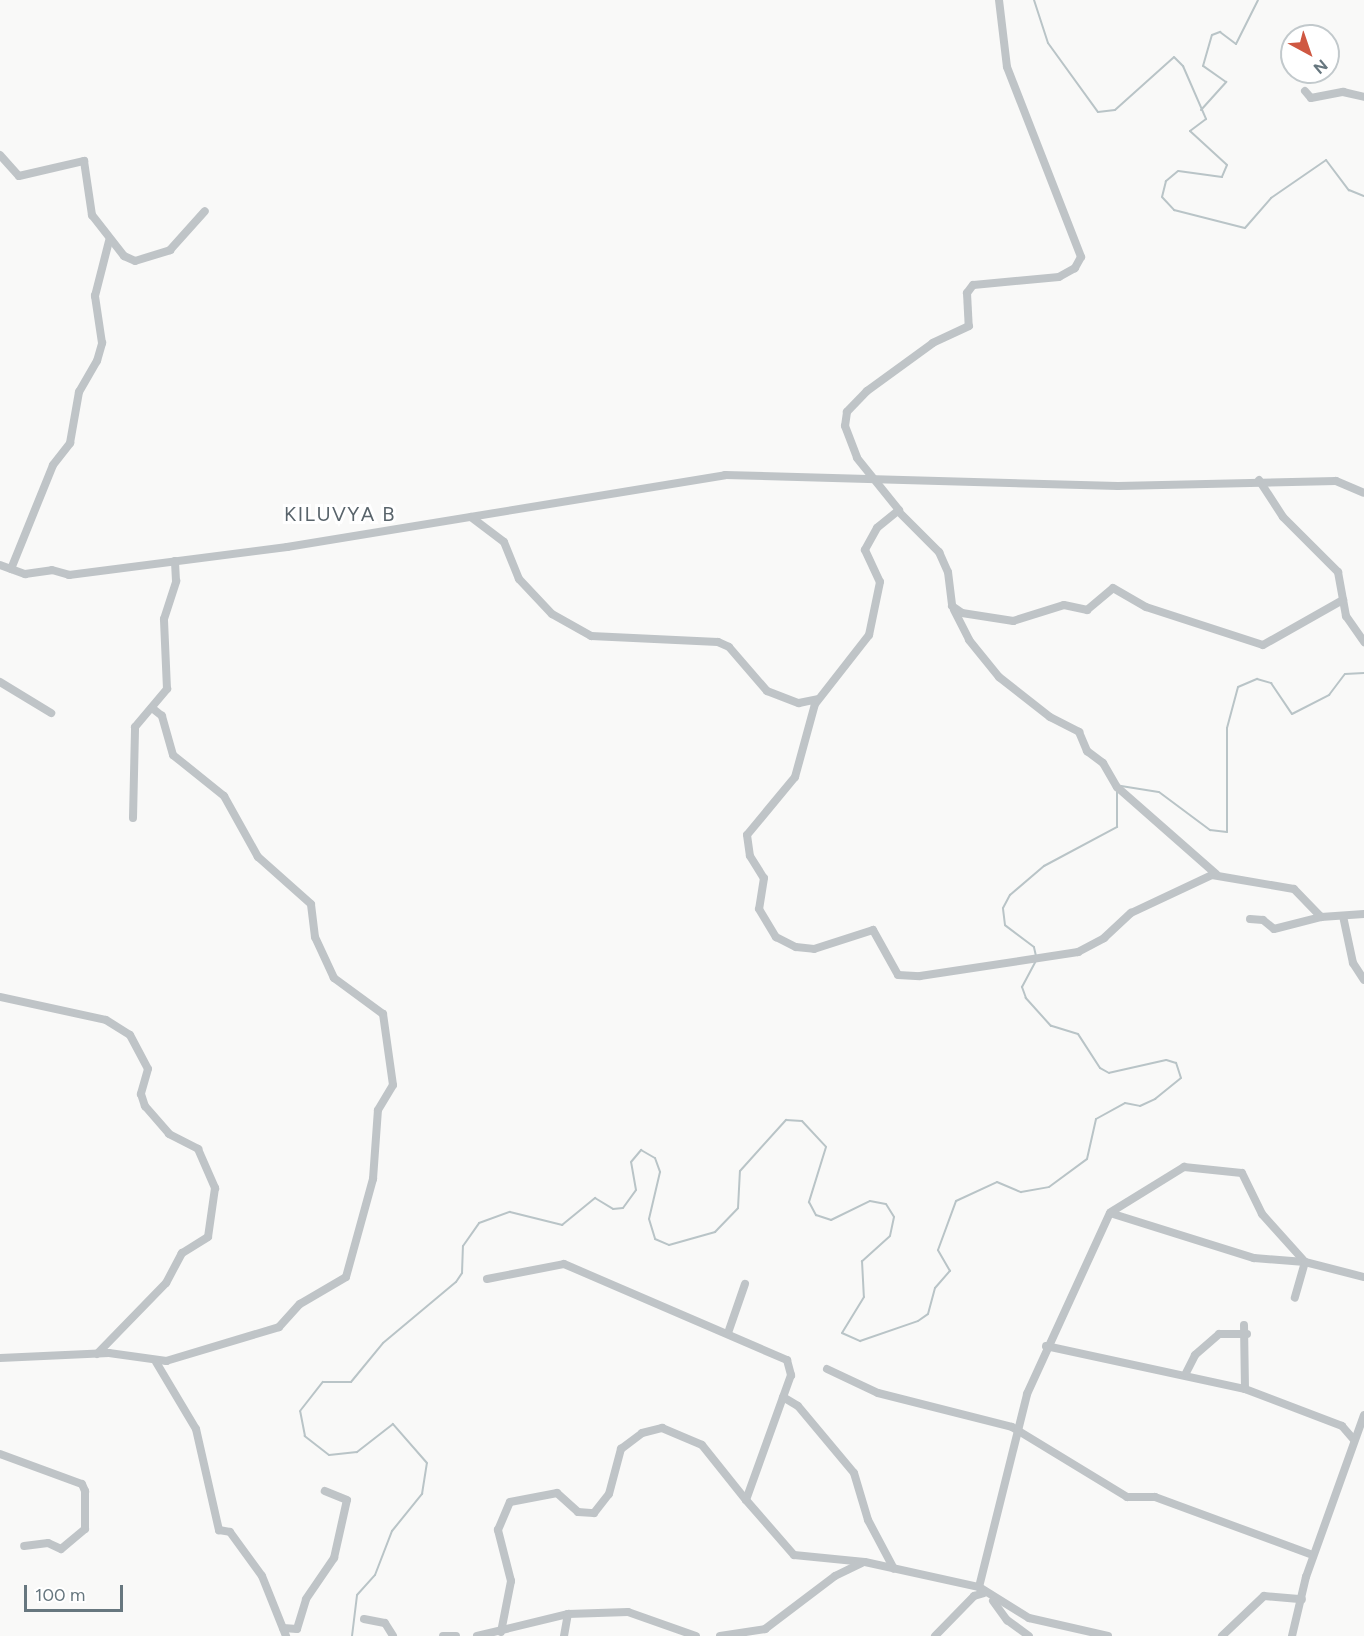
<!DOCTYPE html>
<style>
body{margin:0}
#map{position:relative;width:1364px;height:1636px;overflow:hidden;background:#f9f9f8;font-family:Figtree,sans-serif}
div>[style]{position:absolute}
.stream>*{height:2px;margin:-1px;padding:0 1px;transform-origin:1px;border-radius:1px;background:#b9c4c7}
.minor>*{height:8px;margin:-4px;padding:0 4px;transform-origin:4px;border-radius:4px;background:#bfc4c7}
span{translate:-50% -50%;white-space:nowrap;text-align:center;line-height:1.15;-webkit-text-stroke:6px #fff;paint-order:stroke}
.quarter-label{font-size:20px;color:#59646b;letter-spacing:1.5px}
.north{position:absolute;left:1280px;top:24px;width:60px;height:60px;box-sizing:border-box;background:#fff;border:2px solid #c2c9cc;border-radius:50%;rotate:140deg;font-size:16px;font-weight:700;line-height:24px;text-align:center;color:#67777f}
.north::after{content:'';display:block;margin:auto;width:21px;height:27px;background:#cf5842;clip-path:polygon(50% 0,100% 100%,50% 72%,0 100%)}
.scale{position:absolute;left:24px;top:1585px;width:99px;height:27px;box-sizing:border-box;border:3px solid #67777f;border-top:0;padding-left:8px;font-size:18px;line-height:21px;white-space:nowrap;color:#67777f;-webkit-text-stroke:4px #fff;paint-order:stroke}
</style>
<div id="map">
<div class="stream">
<div style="left:1034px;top:0;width:45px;rotate:72deg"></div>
<div style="left:1048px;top:43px;width:85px;rotate:54.1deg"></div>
<div style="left:1098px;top:112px;width:17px;rotate:-7deg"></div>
<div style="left:1115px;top:110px;width:79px;rotate:-41.9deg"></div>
<div style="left:1174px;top:57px;width:13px;rotate:45deg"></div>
<div style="left:1183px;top:66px;width:58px;rotate:66.5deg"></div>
<div style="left:1206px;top:119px;width:20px;rotate:143deg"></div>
<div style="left:1190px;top:131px;width:50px;rotate:42.6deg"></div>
<div style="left:1227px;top:165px;width:13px;rotate:113deg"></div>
<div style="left:1222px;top:177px;width:44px;rotate:-172.2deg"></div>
<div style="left:1178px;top:171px;width:16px;rotate:140deg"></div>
<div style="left:1166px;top:181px;width:16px;rotate:104deg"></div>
<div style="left:1162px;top:197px;width:18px;rotate:47deg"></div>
<div style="left:1174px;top:210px;width:73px;rotate:14.2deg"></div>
<div style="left:1245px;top:228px;width:40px;rotate:-49deg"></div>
<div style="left:1271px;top:198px;width:67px;rotate:-34.6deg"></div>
<div style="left:1326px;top:160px;width:38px;rotate:53deg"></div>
<div style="left:1349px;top:190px;width:16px;rotate:22deg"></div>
<div style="left:1201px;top:110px;width:38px;rotate:-48deg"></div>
<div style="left:1226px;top:82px;width:28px;rotate:-145deg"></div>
<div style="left:1203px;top:66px;width:32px;rotate:-74deg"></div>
<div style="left:1212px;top:35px;width:9px;rotate:-21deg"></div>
<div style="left:1220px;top:32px;width:20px;rotate:37deg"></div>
<div style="left:1236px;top:44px;width:49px;rotate:-63.4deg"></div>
<div style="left:1121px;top:786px;width:38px;rotate:9deg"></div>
<div style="left:1159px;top:792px;width:64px;rotate:36.7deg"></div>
<div style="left:1210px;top:830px;width:17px;rotate:7deg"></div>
<div style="left:1227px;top:832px;width:104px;rotate:-90deg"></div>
<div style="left:1227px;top:728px;width:42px;rotate:-75deg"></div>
<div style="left:1238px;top:687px;width:21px;rotate:-23deg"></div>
<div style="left:1257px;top:679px;width:15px;rotate:16deg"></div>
<div style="left:1271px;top:683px;width:37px;rotate:56deg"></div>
<div style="left:1292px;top:714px;width:42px;rotate:-27.2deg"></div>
<div style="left:1329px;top:695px;width:26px;rotate:-53deg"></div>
<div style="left:1345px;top:674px;width:19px;rotate:-3deg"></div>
<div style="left:1036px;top:956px;width:9px;rotate:-103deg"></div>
<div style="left:1034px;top:947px;width:36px;rotate:-143deg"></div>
<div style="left:1005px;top:925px;width:17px;rotate:-97deg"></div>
<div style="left:1003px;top:908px;width:15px;rotate:-62deg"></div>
<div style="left:1010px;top:895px;width:45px;rotate:-40.5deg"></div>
<div style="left:1044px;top:866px;width:83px;rotate:-28.1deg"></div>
<div style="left:1117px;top:827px;width:36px;rotate:-90deg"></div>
<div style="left:352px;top:1636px;width:41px;rotate:-83deg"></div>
<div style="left:357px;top:1595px;width:27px;rotate:-48deg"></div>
<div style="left:375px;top:1575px;width:47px;rotate:-68.9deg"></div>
<div style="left:392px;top:1531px;width:48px;rotate:-51deg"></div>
<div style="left:422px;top:1494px;width:31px;rotate:-81deg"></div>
<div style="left:427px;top:1463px;width:52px;rotate:-131.1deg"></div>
<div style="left:393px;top:1424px;width:46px;rotate:142.1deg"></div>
<div style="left:357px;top:1452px;width:28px;rotate:174deg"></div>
<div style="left:329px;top:1455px;width:31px;rotate:-142deg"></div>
<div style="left:305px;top:1436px;width:25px;rotate:-101deg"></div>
<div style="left:300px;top:1411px;width:37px;rotate:-52deg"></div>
<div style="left:323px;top:1382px;width:28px"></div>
<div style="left:351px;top:1382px;width:50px;rotate:-50.6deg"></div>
<div style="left:383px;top:1343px;width:95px;rotate:-39.9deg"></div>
<div style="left:456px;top:1282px;width:11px;rotate:-56deg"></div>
<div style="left:462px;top:1273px;width:27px;rotate:-88deg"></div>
<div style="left:463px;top:1246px;width:28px;rotate:-55deg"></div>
<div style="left:479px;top:1223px;width:33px;rotate:-20deg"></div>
<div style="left:510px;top:1212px;width:54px;rotate:14deg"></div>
<div style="left:562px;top:1225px;width:43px;rotate:-39.3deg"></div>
<div style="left:595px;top:1198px;width:21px;rotate:31deg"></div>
<div style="left:613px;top:1209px;width:10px;rotate:-6deg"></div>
<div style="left:623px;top:1208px;width:22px;rotate:-54deg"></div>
<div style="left:636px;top:1190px;width:28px;rotate:-100deg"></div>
<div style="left:631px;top:1162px;width:16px;rotate:-50deg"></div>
<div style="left:641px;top:1150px;width:16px;rotate:30deg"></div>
<div style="left:655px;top:1158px;width:15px;rotate:70deg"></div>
<div style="left:660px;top:1172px;width:48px;rotate:103.2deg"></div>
<div style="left:649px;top:1219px;width:21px;rotate:73deg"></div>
<div style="left:655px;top:1239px;width:15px;rotate:23deg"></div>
<div style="left:669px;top:1245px;width:48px;rotate:-15.8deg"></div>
<div style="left:715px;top:1232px;width:33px;rotate:-46deg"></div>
<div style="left:738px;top:1208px;width:37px;rotate:-87deg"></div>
<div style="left:740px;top:1171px;width:69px;rotate:-48deg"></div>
<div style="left:786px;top:1120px;width:16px;rotate:4deg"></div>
<div style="left:802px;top:1121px;width:35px;rotate:47deg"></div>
<div style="left:826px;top:1147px;width:58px;rotate:107.2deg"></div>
<div style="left:809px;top:1202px;width:15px;rotate:62deg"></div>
<div style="left:816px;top:1215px;width:16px;rotate:18deg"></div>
<div style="left:831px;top:1220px;width:43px;rotate:-26deg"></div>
<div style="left:870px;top:1201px;width:16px;rotate:11deg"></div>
<div style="left:886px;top:1204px;width:15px;rotate:58deg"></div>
<div style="left:894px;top:1217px;width:19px;rotate:102deg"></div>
<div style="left:890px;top:1236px;width:38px;rotate:138deg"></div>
<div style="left:862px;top:1261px;width:36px;rotate:87deg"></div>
<div style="left:864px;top:1297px;width:42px;rotate:121.4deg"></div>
<div style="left:842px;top:1333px;width:20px;rotate:24deg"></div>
<div style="left:860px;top:1341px;width:61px;rotate:-19deg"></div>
<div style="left:918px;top:1321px;width:12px;rotate:-35deg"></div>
<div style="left:928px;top:1314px;width:27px;rotate:-75deg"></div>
<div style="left:935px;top:1288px;width:23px;rotate:-49deg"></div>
<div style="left:950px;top:1271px;width:24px;rotate:-120deg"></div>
<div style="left:938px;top:1250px;width:52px;rotate:-69.8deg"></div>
<div style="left:956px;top:1201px;width:45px;rotate:-24.9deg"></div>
<div style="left:997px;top:1182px;width:26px;rotate:23deg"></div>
<div style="left:1021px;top:1192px;width:28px;rotate:-10deg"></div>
<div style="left:1049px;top:1187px;width:47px;rotate:-36.4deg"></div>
<div style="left:1087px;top:1159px;width:41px;rotate:-77.3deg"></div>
<div style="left:1096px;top:1119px;width:33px;rotate:-29deg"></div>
<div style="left:1125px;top:1103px;width:15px;rotate:11deg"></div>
<div style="left:1140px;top:1106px;width:17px;rotate:-25deg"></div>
<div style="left:1155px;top:1099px;width:33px;rotate:-39deg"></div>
<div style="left:1181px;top:1078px;width:16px;rotate:-108deg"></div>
<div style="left:1176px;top:1063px;width:10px;rotate:-163deg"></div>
<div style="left:1166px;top:1060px;width:58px;rotate:167.2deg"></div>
<div style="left:1109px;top:1073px;width:10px;rotate:-151deg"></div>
<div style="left:1100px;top:1068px;width:40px;rotate:-122.9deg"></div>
<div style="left:1078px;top:1034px;width:28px;rotate:-163deg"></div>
<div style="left:1051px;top:1026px;width:38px;rotate:-132deg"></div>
<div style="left:1026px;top:998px;width:12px;rotate:-110deg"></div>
<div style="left:1022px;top:987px;width:30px;rotate:-62deg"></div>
</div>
<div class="minor">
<div style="left:999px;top:0;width:67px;rotate:83.2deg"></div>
<div style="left:1007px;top:67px;width:204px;rotate:68.7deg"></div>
<div style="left:1081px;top:257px;width:13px;rotate:119deg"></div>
<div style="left:1075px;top:268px;width:18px;rotate:151deg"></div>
<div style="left:1059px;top:277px;width:86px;rotate:174.7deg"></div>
<div style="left:973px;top:285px;width:10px;rotate:127deg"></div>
<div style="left:967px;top:293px;width:33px;rotate:87deg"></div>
<div style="left:969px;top:326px;width:40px;rotate:155deg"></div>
<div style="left:933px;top:343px;width:82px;rotate:144deg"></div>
<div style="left:867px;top:391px;width:29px;rotate:134deg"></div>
<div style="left:847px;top:412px;width:14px;rotate:98deg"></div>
<div style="left:845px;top:426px;width:34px;rotate:69deg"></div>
<div style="left:857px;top:458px;width:67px;rotate:51.1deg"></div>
<div style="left:899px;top:510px;width:28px;rotate:141deg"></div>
<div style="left:877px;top:528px;width:25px;rotate:119deg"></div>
<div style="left:865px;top:550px;width:35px;rotate:65deg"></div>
<div style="left:880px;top:582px;width:54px;rotate:101.7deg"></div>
<div style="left:869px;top:635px;width:88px;rotate:128deg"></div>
<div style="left:815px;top:704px;width:76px;rotate:105.3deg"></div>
<div style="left:795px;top:777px;width:75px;rotate:129.6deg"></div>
<div style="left:747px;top:835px;width:21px;rotate:82deg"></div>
<div style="left:750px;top:856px;width:26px;rotate:58deg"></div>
<div style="left:764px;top:878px;width:31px;rotate:99deg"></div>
<div style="left:759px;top:909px;width:33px;rotate:59deg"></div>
<div style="left:776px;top:937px;width:22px;rotate:27deg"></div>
<div style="left:796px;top:947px;width:18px;rotate:6deg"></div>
<div style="left:814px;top:949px;width:62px;rotate:-17.9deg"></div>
<div style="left:873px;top:930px;width:51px;rotate:60.9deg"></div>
<div style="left:898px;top:975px;width:22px;rotate:3deg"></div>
<div style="left:920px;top:976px;width:160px;rotate:-8.6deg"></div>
<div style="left:1078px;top:952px;width:30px;rotate:-28deg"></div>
<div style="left:1104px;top:938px;width:37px;rotate:-43deg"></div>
<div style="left:1131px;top:913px;width:89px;rotate:-25.1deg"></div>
<div style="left:1212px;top:875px;width:83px;rotate:9.7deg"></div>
<div style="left:1294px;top:889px;width:39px;rotate:46deg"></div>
<div style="left:1321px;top:917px;width:43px;rotate:-4deg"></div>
<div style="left:1305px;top:91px;width:9px;rotate:49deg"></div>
<div style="left:1311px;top:98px;width:33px;rotate:-11deg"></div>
<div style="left:1343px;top:92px;width:22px;rotate:13deg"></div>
<div style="left:0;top:155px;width:28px;rotate:48deg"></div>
<div style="left:19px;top:176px;width:67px;rotate:-13deg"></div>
<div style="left:84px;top:161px;width:55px;rotate:81.6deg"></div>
<div style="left:92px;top:215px;width:52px;rotate:52deg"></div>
<div style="left:124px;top:256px;width:12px;rotate:24deg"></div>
<div style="left:135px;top:261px;width:37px;rotate:-17deg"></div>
<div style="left:170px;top:250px;width:52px;rotate:-48.1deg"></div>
<div style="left:1259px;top:480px;width:44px;rotate:57deg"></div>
<div style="left:1283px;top:517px;width:78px;rotate:45deg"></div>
<div style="left:1338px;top:572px;width:45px;rotate:79.7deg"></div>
<div style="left:1346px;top:616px;width:32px;rotate:55deg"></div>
<div style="left:899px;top:512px;width:57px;rotate:45deg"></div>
<div style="left:939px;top:552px;width:22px;rotate:66deg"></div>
<div style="left:948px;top:572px;width:34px;rotate:83deg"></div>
<div style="left:952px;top:606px;width:12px;rotate:35deg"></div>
<div style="left:962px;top:613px;width:52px;rotate:8.9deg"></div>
<div style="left:1013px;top:621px;width:53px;rotate:-17.4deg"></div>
<div style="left:1064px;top:605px;width:24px;rotate:12deg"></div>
<div style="left:1087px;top:610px;width:34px;rotate:-40deg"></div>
<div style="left:1113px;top:588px;width:38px;rotate:30deg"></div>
<div style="left:1146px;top:607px;width:123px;rotate:18deg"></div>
<div style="left:1263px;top:645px;width:92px;rotate:-29.4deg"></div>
<div style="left:471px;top:517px;width:41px;rotate:37.1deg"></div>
<div style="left:504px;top:542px;width:40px;rotate:68deg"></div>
<div style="left:519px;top:579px;width:48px;rotate:46.7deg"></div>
<div style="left:552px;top:614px;width:45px;rotate:29.4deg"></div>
<div style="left:591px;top:636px;width:127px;rotate:2.7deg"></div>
<div style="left:718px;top:642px;width:12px;rotate:24deg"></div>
<div style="left:729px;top:647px;width:58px;rotate:49.2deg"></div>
<div style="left:767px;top:691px;width:34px;rotate:21deg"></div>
<div style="left:799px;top:703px;width:19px;rotate:-12deg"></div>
<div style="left:0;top:565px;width:27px;rotate:20deg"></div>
<div style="left:25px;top:574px;width:27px;rotate:-8deg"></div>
<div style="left:52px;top:570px;width:18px;rotate:16deg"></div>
<div style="left:69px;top:575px;width:220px;rotate:-7.3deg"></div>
<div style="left:287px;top:547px;width:444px;rotate:-9.3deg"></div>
<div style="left:725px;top:475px;width:393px;rotate:1.6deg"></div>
<div style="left:1118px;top:486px;width:218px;rotate:-1.3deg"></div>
<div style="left:1336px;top:481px;width:30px;rotate:23deg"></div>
<div style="left:11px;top:569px;width:112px;rotate:-68deg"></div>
<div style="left:53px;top:465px;width:28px;rotate:-52deg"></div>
<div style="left:70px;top:443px;width:52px;rotate:-80deg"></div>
<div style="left:79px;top:392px;width:36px;rotate:-60deg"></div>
<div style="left:97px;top:361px;width:19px;rotate:-74deg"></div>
<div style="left:102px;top:343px;width:48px;rotate:-98.5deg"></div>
<div style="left:95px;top:296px;width:57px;rotate:-75.7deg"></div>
<div style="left:954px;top:610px;width:34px;rotate:63deg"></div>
<div style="left:969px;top:640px;width:48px;rotate:51deg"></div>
<div style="left:999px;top:677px;width:65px;rotate:38.1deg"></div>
<div style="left:1050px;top:717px;width:33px;rotate:27deg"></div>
<div style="left:1079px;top:732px;width:21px;rotate:67deg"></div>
<div style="left:1087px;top:751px;width:20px;rotate:37deg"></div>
<div style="left:1103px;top:763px;width:28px;rotate:60deg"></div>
<div style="left:1117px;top:787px;width:132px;rotate:41.3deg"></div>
<div style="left:0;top:682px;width:60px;rotate:31.3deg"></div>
<div style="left:133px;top:818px;width:91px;rotate:-88.7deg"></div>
<div style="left:135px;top:727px;width:50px;rotate:-49.9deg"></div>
<div style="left:167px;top:689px;width:70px;rotate:-92.5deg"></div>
<div style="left:164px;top:619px;width:40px;rotate:-72deg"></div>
<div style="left:176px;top:581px;width:20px;rotate:-93deg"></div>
<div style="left:1343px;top:916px;width:48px;rotate:78deg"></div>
<div style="left:1353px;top:963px;width:20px;rotate:57deg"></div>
<div style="left:1250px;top:919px;width:13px;rotate:4deg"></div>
<div style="left:1263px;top:920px;width:14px;rotate:39deg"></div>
<div style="left:1274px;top:929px;width:49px;rotate:-14.3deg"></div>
<div style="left:0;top:997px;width:108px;rotate:12.2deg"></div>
<div style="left:106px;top:1020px;width:28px;rotate:32deg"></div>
<div style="left:130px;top:1035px;width:38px;rotate:62deg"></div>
<div style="left:148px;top:1069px;width:26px;rotate:106deg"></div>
<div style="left:141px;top:1094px;width:13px;rotate:72deg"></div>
<div style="left:145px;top:1106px;width:37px;rotate:49deg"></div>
<div style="left:169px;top:1134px;width:33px;rotate:27deg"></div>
<div style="left:198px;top:1149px;width:43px;rotate:66.4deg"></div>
<div style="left:215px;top:1188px;width:49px;rotate:98.1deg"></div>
<div style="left:208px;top:1237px;width:31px;rotate:148deg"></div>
<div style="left:182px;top:1253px;width:34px;rotate:118deg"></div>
<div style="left:166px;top:1283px;width:99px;rotate:134.2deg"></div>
<div style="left:1111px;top:1212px;width:86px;rotate:-31.7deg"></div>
<div style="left:1184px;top:1167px;width:58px;rotate:5.9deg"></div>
<div style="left:1242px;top:1173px;width:46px;rotate:64deg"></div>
<div style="left:1262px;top:1214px;width:64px;rotate:48.1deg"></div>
<div style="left:1305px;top:1262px;width:37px;rotate:106deg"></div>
<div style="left:487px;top:1279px;width:78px;rotate:-11deg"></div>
<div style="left:564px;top:1264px;width:243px;rotate:23.3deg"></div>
<div style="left:787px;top:1360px;width:16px;rotate:75deg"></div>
<div style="left:791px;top:1375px;width:133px;rotate:109.8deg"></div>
<div style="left:746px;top:1500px;width:73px;rotate:48.9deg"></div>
<div style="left:794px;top:1555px;width:71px;rotate:5.6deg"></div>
<div style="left:865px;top:1562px;width:117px;rotate:12.4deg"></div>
<div style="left:979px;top:1587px;width:59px;rotate:31.8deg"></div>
<div style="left:1029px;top:1618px;width:81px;rotate:12.8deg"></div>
<div style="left:1244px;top:1325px;width:64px;rotate:89.1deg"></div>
<div style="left:728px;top:1333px;width:52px;rotate:-70.9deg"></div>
<div style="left:1046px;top:1346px;width:204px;rotate:12.2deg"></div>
<div style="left:1245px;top:1389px;width:104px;rotate:20.9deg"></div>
<div style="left:1342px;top:1426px;width:18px;rotate:49deg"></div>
<div style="left:0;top:1358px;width:109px;rotate:-2.6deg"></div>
<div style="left:109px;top:1353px;width:58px;rotate:8deg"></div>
<div style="left:166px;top:1361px;width:118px;rotate:-16.7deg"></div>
<div style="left:279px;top:1327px;width:31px;rotate:-48deg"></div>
<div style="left:300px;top:1304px;width:53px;rotate:-30.4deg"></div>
<div style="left:346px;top:1277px;width:102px;rotate:-74.6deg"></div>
<div style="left:373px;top:1179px;width:69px;rotate:-85.9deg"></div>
<div style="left:378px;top:1110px;width:29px;rotate:-59deg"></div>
<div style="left:393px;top:1085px;width:72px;rotate:-98deg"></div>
<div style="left:383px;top:1014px;width:61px;rotate:-143.7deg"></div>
<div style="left:334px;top:978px;width:45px;rotate:-114.9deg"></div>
<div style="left:315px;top:937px;width:33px;rotate:-97deg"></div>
<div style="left:311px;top:904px;width:71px;rotate:-138.4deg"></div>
<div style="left:258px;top:857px;width:70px;rotate:-119.1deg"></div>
<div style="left:224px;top:796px;width:65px;rotate:-141.2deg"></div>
<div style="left:173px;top:755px;width:41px;rotate:-105.8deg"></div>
<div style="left:162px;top:716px;width:13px;rotate:-141deg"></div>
<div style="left:156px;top:1362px;width:78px;rotate:59.2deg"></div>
<div style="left:196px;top:1429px;width:104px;rotate:77.2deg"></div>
<div style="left:219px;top:1530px;width:11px;rotate:10deg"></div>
<div style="left:230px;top:1532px;width:54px;rotate:54deg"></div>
<div style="left:262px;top:1576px;width:65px;rotate:68.2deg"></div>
<div style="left:827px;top:1369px;width:56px;rotate:25.2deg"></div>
<div style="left:878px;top:1393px;width:138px;rotate:14.2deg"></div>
<div style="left:1012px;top:1427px;width:135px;rotate:31.3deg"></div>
<div style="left:1127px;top:1497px;width:28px"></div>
<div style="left:1155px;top:1497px;width:168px;rotate:20.2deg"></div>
<div style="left:1186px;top:1373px;width:20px;rotate:-63deg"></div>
<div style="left:1195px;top:1355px;width:32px;rotate:-41deg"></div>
<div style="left:1219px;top:1334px;width:28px"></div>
<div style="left:783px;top:1397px;width:17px;rotate:31deg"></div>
<div style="left:798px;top:1406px;width:87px;rotate:50.1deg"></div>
<div style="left:854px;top:1473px;width:49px;rotate:73.4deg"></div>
<div style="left:868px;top:1520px;width:55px;rotate:62deg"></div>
<div style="left:0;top:1454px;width:87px;rotate:20.1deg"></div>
<div style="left:82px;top:1484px;width:8px;rotate:67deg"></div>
<div style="left:85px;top:1491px;width:38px;rotate:90deg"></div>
<div style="left:85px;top:1529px;width:31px;rotate:140deg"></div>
<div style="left:61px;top:1549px;width:14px;rotate:-155deg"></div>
<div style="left:48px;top:1543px;width:24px;rotate:173deg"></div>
<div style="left:979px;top:1587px;width:199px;rotate:-76deg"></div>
<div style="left:1027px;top:1394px;width:199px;rotate:-65.4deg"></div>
<div style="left:1110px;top:1213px;width:151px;rotate:17.4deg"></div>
<div style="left:1254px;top:1258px;width:51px;rotate:4.5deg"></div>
<div style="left:1305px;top:1262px;width:61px;rotate:14.3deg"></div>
<div style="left:993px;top:1601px;width:24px;rotate:54deg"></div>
<div style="left:1007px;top:1620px;width:27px;rotate:36deg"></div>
<div style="left:364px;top:1619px;width:21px;rotate:11deg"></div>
<div style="left:385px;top:1623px;width:15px;rotate:58deg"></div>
<div style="left:283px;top:1628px;width:14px;rotate:4deg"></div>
<div style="left:297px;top:1629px;width:31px;rotate:-73deg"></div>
<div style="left:306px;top:1599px;width:50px;rotate:-55.7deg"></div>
<div style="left:334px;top:1558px;width:59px;rotate:-77.4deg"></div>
<div style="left:347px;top:1500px;width:24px;rotate:-158deg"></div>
<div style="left:501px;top:1632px;width:52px;rotate:-78.9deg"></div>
<div style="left:511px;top:1581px;width:53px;rotate:-104.3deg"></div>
<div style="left:498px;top:1530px;width:30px;rotate:-67deg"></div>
<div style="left:510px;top:1502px;width:48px;rotate:-10.8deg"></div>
<div style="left:557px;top:1493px;width:28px;rotate:42deg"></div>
<div style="left:578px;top:1512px;width:16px;rotate:4deg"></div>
<div style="left:594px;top:1513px;width:24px;rotate:-52deg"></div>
<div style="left:609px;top:1494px;width:47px;rotate:-75.1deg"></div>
<div style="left:621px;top:1449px;width:26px;rotate:-37deg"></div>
<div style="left:642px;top:1433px;width:21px;rotate:-14deg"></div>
<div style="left:662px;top:1428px;width:43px;rotate:23deg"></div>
<div style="left:702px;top:1445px;width:70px;rotate:51.3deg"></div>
<div style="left:443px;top:1636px;width:13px"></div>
<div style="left:477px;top:1636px;width:94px;rotate:-13.6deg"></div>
<div style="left:568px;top:1614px;width:60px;rotate:-1.9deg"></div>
<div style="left:628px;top:1612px;width:72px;rotate:19.4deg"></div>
<div style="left:564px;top:1636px;width:22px;rotate:-80deg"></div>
<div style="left:720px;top:1636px;width:46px;rotate:-8.8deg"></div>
<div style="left:765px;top:1629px;width:88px;rotate:-37.1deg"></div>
<div style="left:835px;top:1576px;width:30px;rotate:-26deg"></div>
<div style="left:935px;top:1636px;width:56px;rotate:-45.7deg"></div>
<div style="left:974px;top:1596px;width:10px;rotate:-17deg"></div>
<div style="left:1222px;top:1636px;width:58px;rotate:-43.6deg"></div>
<div style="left:1264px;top:1596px;width:38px;rotate:5deg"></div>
<div style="left:1292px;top:1636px;width:61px;rotate:-76.7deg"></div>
<div style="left:1306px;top:1577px;width:172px;rotate:-70.3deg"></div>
</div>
<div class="quarter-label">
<span style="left:340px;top:514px">KILUVYA B</span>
</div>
<div class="north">N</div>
<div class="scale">100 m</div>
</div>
